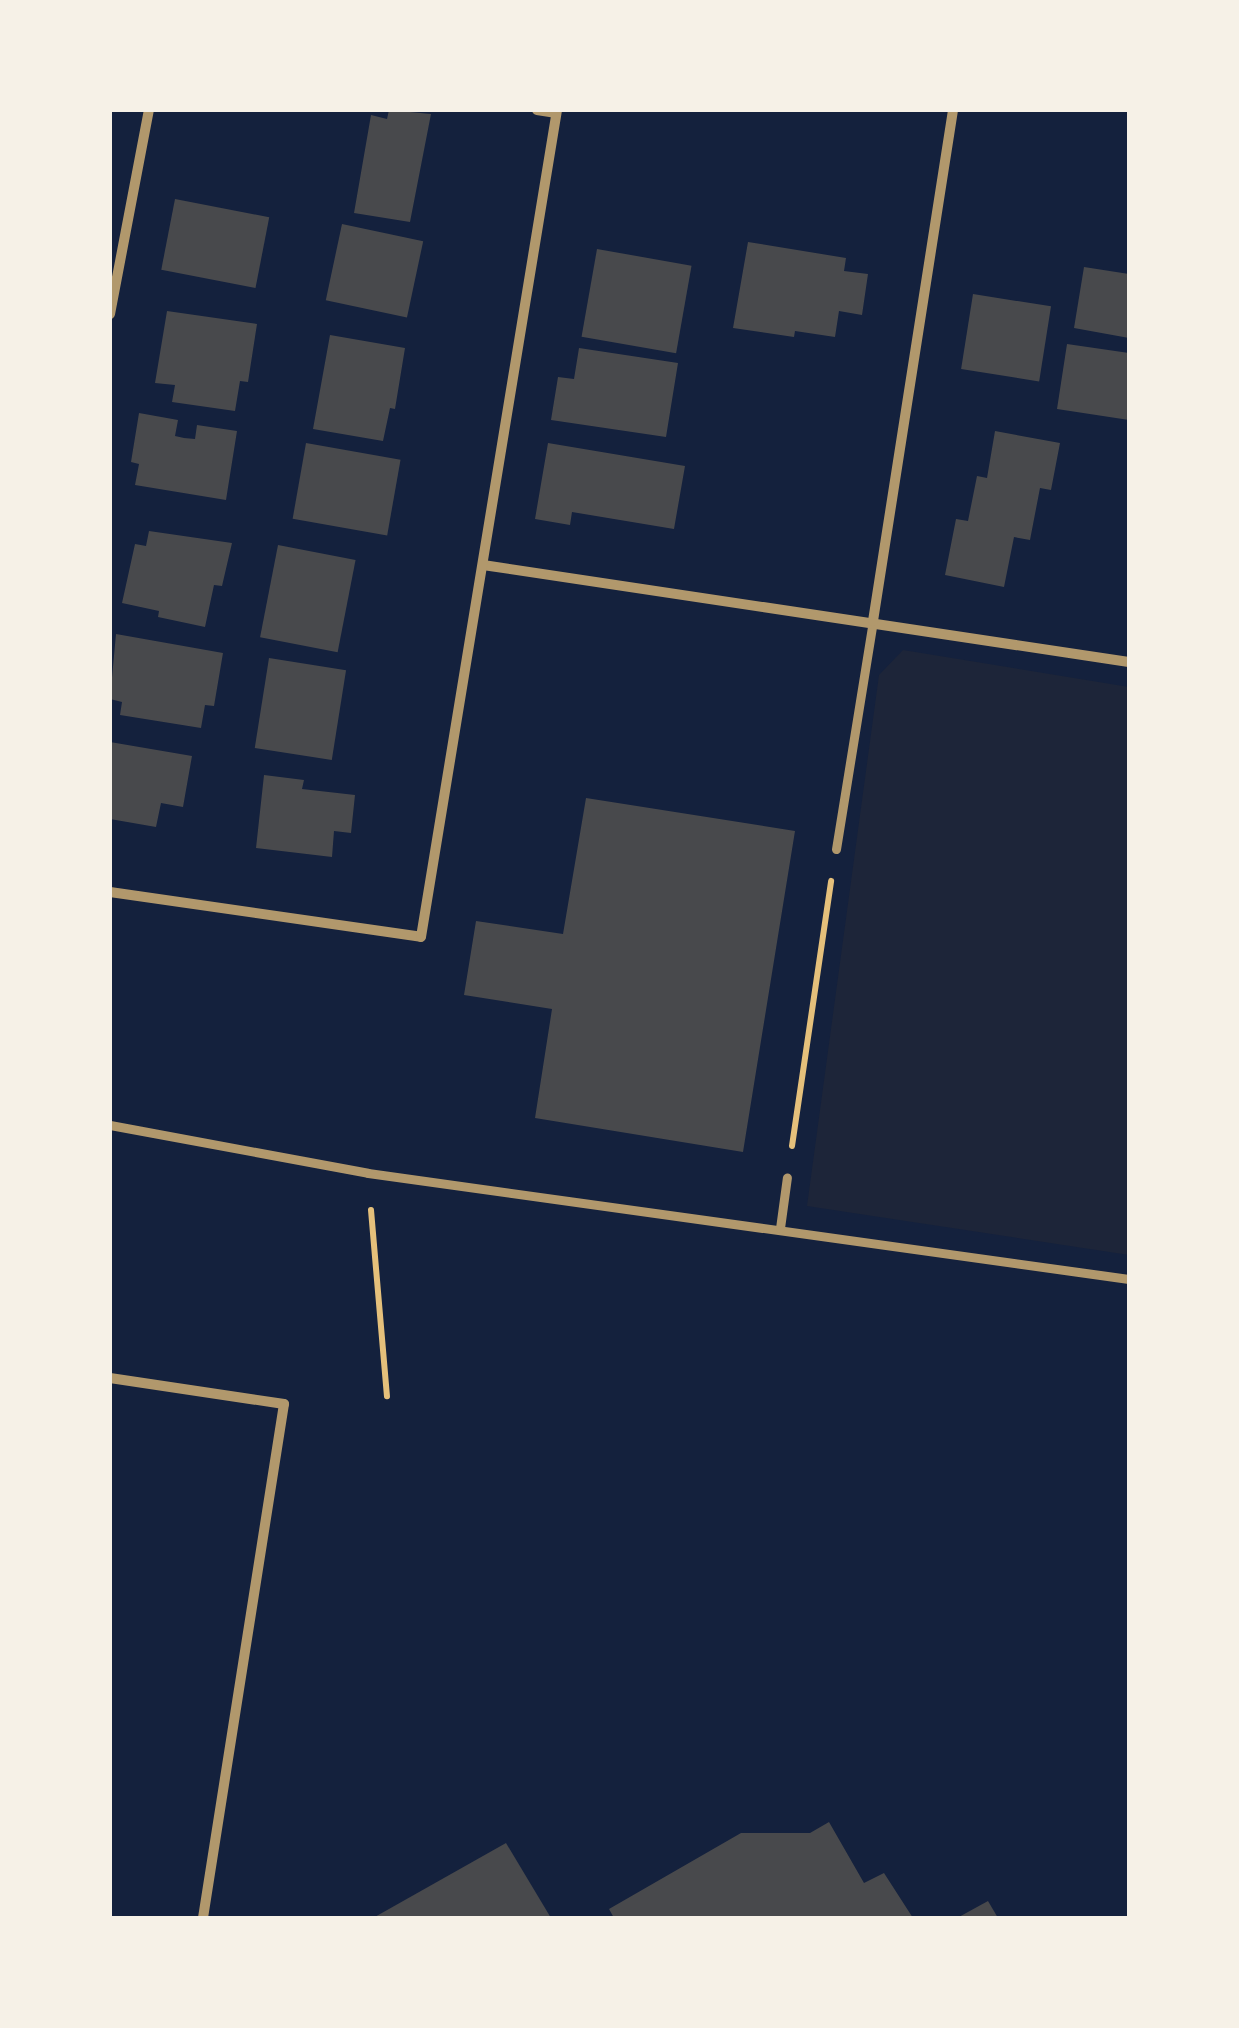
<!DOCTYPE html>
<style>
body{margin:0}
#map{position:relative;width:1239px;height:2028px;overflow:hidden;background:#14213d;font-family:"Fira Sans Condensed",sans-serif}
div>[style]{position:absolute}
.green>*{inset:0;background:#1d2539}
.building>*{inset:0;background:#48494c;transform-origin:0 0}
.path>*{height:6px;margin:-3px;padding:0 3px;transform-origin:3px;border-radius:3px;background:#e5c07b}
.pedestrian>*{height:9px;margin:-4.5px;padding:0 4.5px;transform-origin:4.5px;border-radius:4.5px;background:#b1986c}
.minor>*{height:10px;margin:-5px;padding:0 5px;transform-origin:5px;border-radius:5px;background:#b1986c}
span{translate:-50% -50%;white-space:nowrap;text-align:center;line-height:1.15;-webkit-text-stroke:9px #f6f1e7;paint-order:stroke}
.frame{position:absolute;inset:0;border:112px solid #f6f1e7;pointer-events:none}
</style>
<div id="map">
<div class="green">
<div style="clip-path:polygon(903px 650px,1129px 687px,1129px 1255px,807px 1206px,879px 675px)"></div>
</div>
<div class="building">
<div style="clip-path:polygon(389px 110px,431px 114px,410px 222px,354px 213px,371px 115px,387px 119px)"></div>
<div style="left:175px;top:199px;width:96px;height:72px;rotate:11deg"></div>
<div style="left:342px;top:224px;width:83px;height:78px;rotate:12deg"></div>
<div style="clip-path:polygon(748px 242px,846px 258px,844px 271px,868px 274px,862px 315px,839px 311px,835px 337px,795px 331px,794px 337px,733px 328px)"></div>
<div style="left:597px;top:249px;width:96px;height:89px;rotate:10deg"></div>
<div style="clip-path:polygon(1084px 267px,1129px 274px,1129px 338px,1074px 328px)"></div>
<div style="left:973px;top:294px;width:79px;height:76px;rotate:9deg"></div>
<div style="clip-path:polygon(167px 311px,257px 324px,248px 382px,240px 381px,235px 411px,172px 402px,175px 385px,155px 383px)"></div>
<div style="clip-path:polygon(330px 335px,405px 348px,395px 409px,390px 408px,383px 441px,313px 429px)"></div>
<div style="clip-path:polygon(1067px 344px,1129px 353px,1129px 420px,1057px 409px)"></div>
<div style="clip-path:polygon(579px 348px,678px 363px,666px 437px,551px 420px,558px 377px,574px 379px)"></div>
<div style="clip-path:polygon(139px 413px,178px 420px,175px 436px,184px 438px,195px 439px,197px 425px,237px 431px,226px 500px,135px 485px,139px 464px,131px 462px)"></div>
<div style="clip-path:polygon(995px 431px,1060px 443px,1051px 490px,1040px 488px,1030px 540px,1014px 537px,1004px 587px,945px 575px,956px 519px,968px 521px,977px 476px,987px 478px)"></div>
<div style="left:306px;top:443px;width:96px;height:77px;rotate:10deg"></div>
<div style="clip-path:polygon(548px 443px,685px 466px,674px 529px,572px 512px,570px 525px,535px 519px)"></div>
<div style="clip-path:polygon(149px 531px,232px 543px,222px 586px,214px 585px,205px 627px,158px 617px,159px 611px,122px 603px,135px 544px,146px 546px)"></div>
<div style="left:278px;top:545px;width:79px;height:94px;rotate:11deg"></div>
<div style="clip-path:polygon(116px 634px,223px 653px,214px 706px,205px 705px,201px 728px,120px 715px,122px 702px,110px 699px)"></div>
<div style="left:269px;top:658px;width:78px;height:91px;rotate:9deg"></div>
<div style="clip-path:polygon(110px 742px,192px 756px,183px 807px,161px 803px,156px 827px,110px 819px)"></div>
<div style="clip-path:polygon(264px 775px,304px 780px,302px 789px,355px 795px,351px 833px,334px 831px,332px 857px,256px 848px)"></div>
<div style="clip-path:polygon(586px 798px,795px 831px,743px 1152px,535px 1118px,552px 1009px,464px 995px,476px 921px,563px 934px)"></div>
<div style="clip-path:polygon(829px 1822px,864px 1883px,884px 1873px,913px 1918px,614px 1918px,609px 1909px,741px 1833px,810px 1833px)"></div>
<div style="clip-path:polygon(506px 1843px,551px 1918px,373px 1918px)"></div>
<div style="clip-path:polygon(988px 1901px,998px 1918px,957px 1918px)"></div>
</div>
<div class="path">
<div style="left:792px;top:1146px;width:268px;rotate:-81.6deg"></div>
<div style="left:371px;top:1210px;width:187px;rotate:85.1deg"></div>
</div>
<div class="pedestrian">
<div style="left:836px;top:849px;width:231px;rotate:-80.8deg"></div>
<div style="left:110px;top:1125px;width:262px;rotate:10.5deg"></div>
<div style="left:368px;top:1173px;width:768px;rotate:7.93deg"></div>
<div style="left:780px;top:1228px;width:51px;rotate:-82.2deg"></div>
</div>
<div class="minor">
<div style="left:537px;top:110px;width:18px;rotate:9deg"></div>
<div style="left:110px;top:314px;width:208px;rotate:-79.2deg"></div>
<div style="left:483px;top:565px;width:653px;rotate:8.54deg"></div>
<div style="left:873px;top:621px;width:517px;rotate:-81.1deg"></div>
<div style="left:110px;top:892px;width:314px;rotate:8.2deg"></div>
<div style="left:421px;top:937px;width:838px;rotate:-80.66deg"></div>
<div style="left:110px;top:1378px;width:176px;rotate:8.5deg"></div>
<div style="left:284px;top:1404px;width:520px;rotate:98.96deg"></div>
</div>
<div class="frame"></div>
</div>
